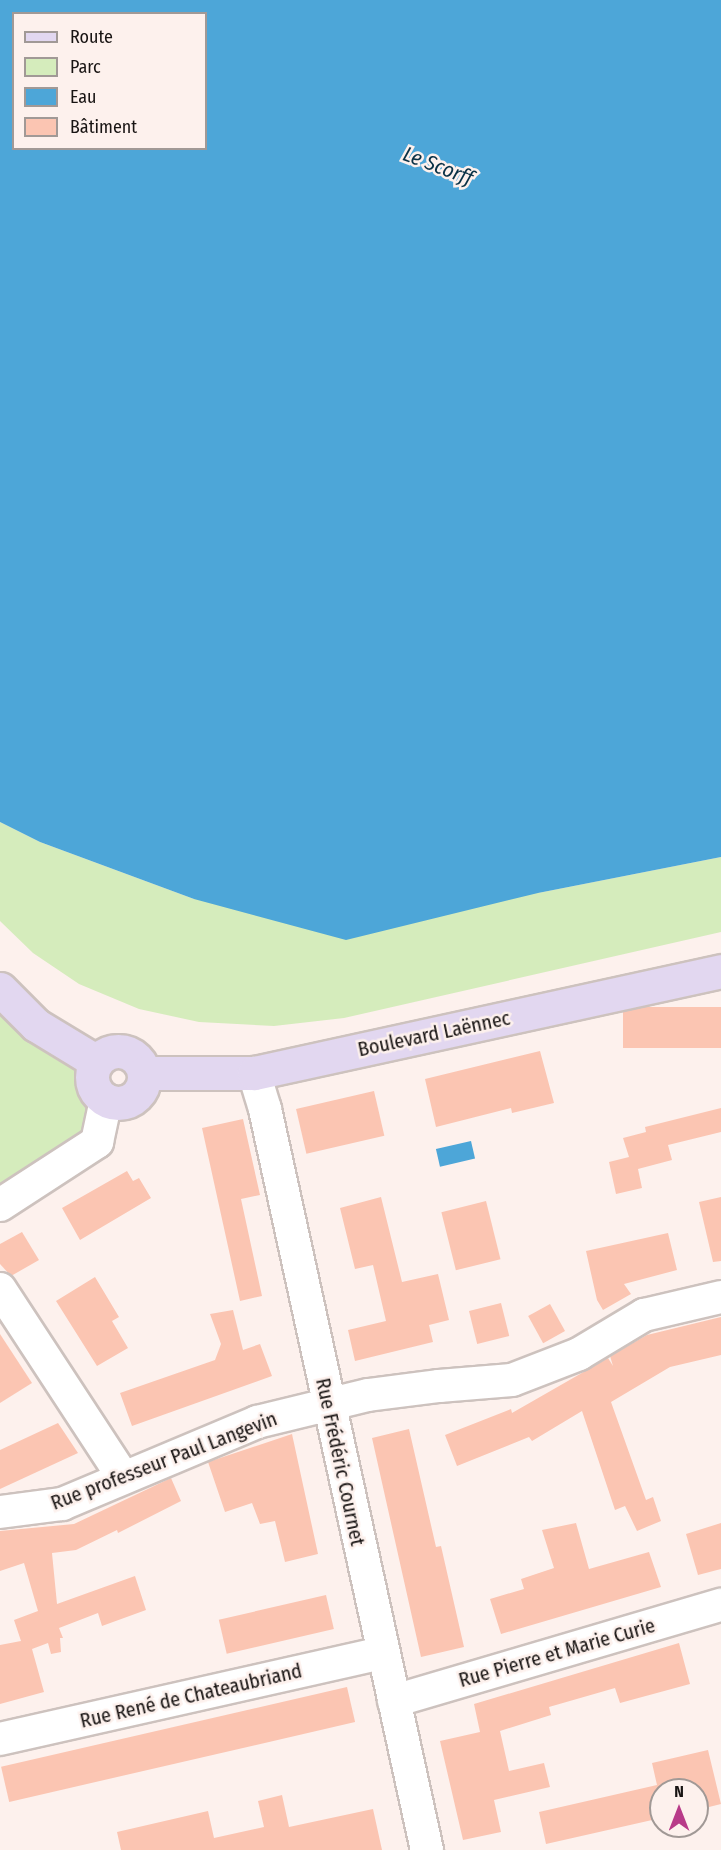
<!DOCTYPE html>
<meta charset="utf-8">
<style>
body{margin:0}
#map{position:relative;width:721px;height:1850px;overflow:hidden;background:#fdf1ed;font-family:"Fira Sans Condensed",sans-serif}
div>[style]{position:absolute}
.green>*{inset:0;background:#d5ecbc}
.water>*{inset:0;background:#4da6d8;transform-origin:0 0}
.building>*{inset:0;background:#fbc5b2;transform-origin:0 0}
.roads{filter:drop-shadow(2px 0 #cdc2be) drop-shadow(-2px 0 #cdc2be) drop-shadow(0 2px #cdc2be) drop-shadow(0 -2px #cdc2be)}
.street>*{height:32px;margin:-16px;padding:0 16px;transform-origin:16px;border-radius:16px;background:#fff}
.secondary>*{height:33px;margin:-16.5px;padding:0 16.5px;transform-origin:16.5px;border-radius:16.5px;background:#e2d7f0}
.secondary>.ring{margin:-16.5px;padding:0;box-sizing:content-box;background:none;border:33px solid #e2d7f0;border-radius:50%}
span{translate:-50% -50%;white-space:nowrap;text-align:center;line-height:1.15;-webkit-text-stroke:5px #fdf1ed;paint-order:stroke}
.street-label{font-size:20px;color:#181413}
.water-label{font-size:21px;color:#093146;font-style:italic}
.legend{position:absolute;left:12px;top:12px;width:195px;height:138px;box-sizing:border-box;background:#fdf1ed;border:2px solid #a19996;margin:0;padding:8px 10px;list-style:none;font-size:18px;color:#181413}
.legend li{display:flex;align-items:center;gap:12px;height:30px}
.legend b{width:30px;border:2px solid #a19996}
.north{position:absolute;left:649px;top:1778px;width:60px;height:60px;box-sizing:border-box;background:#fdf1ed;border:2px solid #a19996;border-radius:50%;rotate:0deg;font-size:16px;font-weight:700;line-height:24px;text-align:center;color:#181413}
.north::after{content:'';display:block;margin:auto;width:21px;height:27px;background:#b83b89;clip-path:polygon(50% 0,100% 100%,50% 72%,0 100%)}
</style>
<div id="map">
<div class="green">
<div style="clip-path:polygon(0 822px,40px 842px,194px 899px,538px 893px,721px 857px,721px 932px,344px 1018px,274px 1026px,199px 1022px,139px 1009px,79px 984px,33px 953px,0 921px)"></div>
<div style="clip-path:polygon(0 989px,92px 1072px,93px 1083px,98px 1093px,97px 1142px,0 1205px)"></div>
</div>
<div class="water">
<div style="clip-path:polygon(evenodd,0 0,721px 0,721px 857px,538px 893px,346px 940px,194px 899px,40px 842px,0 822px,0 0,14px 14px,206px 14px,206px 148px,14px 148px,14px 14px)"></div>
<div style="left:471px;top:1141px;width:18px;height:36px;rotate:77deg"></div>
</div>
<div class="building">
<div style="left:721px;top:1007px;width:41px;height:98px;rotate:90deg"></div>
<div style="clip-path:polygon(540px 1051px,554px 1103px,512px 1113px,511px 1108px,436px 1127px,425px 1079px)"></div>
<div style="left:374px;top:1091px;width:46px;height:80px;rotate:77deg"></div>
<div style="clip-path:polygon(721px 1108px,721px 1132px,668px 1145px,672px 1160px,638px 1169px,642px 1188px,616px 1194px,609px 1162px,629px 1157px,623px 1138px,646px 1132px,645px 1127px)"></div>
<div style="clip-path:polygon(243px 1119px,260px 1195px,241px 1199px,262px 1296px,240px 1301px,202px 1128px)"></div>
<div style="clip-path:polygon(127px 1171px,133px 1181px,139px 1178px,151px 1198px,80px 1240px,62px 1208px)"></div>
<div style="clip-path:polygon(381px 1197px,402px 1282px,438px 1274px,449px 1320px,429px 1325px,433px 1342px,355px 1361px,348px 1330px,386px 1321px,373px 1265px,355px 1269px,340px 1208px)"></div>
<div style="clip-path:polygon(721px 1197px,721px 1261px,713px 1262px,699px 1202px)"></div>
<div style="left:486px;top:1201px;width:60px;height:46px;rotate:76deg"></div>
<div style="clip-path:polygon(22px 1232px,39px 1260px,11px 1276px,0 1264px,0 1244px)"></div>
<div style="clip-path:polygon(668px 1233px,677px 1270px,624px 1284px,631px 1294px,603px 1310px,597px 1300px,586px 1251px)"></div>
<div style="clip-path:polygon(95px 1277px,119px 1317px,112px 1321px,128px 1348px,97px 1366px,56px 1301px)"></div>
<div style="left:501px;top:1303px;width:34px;height:33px;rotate:76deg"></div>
<div style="left:550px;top:1304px;width:31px;height:25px;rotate:61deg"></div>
<div style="clip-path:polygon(233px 1310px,243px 1350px,260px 1344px,272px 1376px,132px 1426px,120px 1393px,215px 1360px,221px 1344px,210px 1314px)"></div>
<div style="clip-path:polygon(721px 1317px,721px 1355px,670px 1367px,611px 1402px,646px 1500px,653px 1497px,661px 1521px,637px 1531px,625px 1506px,615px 1510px,582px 1411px,532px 1441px,529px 1437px,457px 1466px,445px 1435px,511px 1409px,512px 1413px,608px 1358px,613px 1366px,610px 1356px,647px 1335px)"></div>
<div style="clip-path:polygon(0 1334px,32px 1383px,0 1403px)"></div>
<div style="clip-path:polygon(58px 1423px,78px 1453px,0 1489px,0 1450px)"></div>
<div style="clip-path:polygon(409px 1429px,436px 1547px,441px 1546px,464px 1647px,421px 1657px,372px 1438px)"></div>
<div style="clip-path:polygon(292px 1434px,318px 1554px,285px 1562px,275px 1521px,260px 1524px,252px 1503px,225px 1512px,208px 1462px)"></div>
<div style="clip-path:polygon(171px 1478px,181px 1501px,118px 1533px,117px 1530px,76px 1550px,52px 1553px,57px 1604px,135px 1576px,146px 1610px,102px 1626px,98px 1613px,59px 1628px,63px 1638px,60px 1638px,61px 1652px,51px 1654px,48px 1643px,32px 1649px,44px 1692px,0 1704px,0 1645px,21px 1641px,14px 1620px,38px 1611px,24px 1563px,0 1571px,0 1531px,74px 1524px)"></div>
<div style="clip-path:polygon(576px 1523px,589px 1569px,649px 1552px,661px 1587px,501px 1634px,490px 1599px,524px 1589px,521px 1579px,554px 1568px,542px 1530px)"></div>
<div style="clip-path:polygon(721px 1523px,721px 1569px,698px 1575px,686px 1534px)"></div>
<div style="left:326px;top:1595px;width:35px;height:110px;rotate:77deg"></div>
<div style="clip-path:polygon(679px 1643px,690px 1684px,620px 1703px,615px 1688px,549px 1707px,551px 1715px,500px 1731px,509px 1771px,544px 1763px,550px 1787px,494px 1800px,501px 1832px,463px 1840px,440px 1741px,480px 1732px,474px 1704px)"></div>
<div style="left:347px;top:1687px;width:36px;height:355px;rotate:77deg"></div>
<div style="clip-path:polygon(708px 1750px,721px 1804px,697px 1810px,697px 1790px,661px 1790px,661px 1818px,546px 1844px,539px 1812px,657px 1785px,652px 1763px)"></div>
<div style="clip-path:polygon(282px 1795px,289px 1827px,373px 1809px,382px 1850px,121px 1850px,117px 1832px,208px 1811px,214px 1838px,264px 1827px,258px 1801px)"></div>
</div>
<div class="roads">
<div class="street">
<div style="left:254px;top:1073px;width:38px;rotate:73deg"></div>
<div style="left:265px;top:1109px;width:759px;rotate:77.67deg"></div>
<div style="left:0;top:1205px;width:116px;rotate:-33deg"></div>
<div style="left:97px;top:1142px;width:43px;rotate:-77.9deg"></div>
<div style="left:0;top:1289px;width:225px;rotate:56.8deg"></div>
<div style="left:0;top:1512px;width:63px;rotate:-7.4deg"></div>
<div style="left:62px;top:1504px;width:212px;rotate:-22.8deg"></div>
<div style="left:257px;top:1422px;width:114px;rotate:-13.7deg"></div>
<div style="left:368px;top:1395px;width:72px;rotate:-7.2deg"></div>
<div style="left:439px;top:1386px;width:73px;rotate:-4.7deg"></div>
<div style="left:512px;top:1380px;width:72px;rotate:-21.2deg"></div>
<div style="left:579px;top:1354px;width:76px;rotate:-31deg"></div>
<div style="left:644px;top:1315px;width:79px;rotate:-13.2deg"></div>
<div style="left:394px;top:1701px;width:341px;rotate:-16.4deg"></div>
<div style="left:0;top:1739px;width:392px;rotate:-12.7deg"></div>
</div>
<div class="secondary">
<div style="left:0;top:989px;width:51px;rotate:45deg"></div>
<div style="left:36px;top:1025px;width:71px;rotate:31.2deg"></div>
<div class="ring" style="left:92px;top:1051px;width:19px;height:19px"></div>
<div style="left:144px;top:1073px;width:110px"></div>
<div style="left:254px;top:1073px;width:478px;rotate:-12.3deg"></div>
</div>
</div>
<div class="street-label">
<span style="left:434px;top:1034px;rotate:-12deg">Boulevard Laënnec</span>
<span style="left:164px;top:1461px;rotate:-21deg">Rue professeur Paul Langevin</span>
<span style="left:340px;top:1462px;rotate:78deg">Rue Frédéric Cournet</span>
<span style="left:557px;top:1653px;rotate:-16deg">Rue Pierre et Marie Curie</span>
<span style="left:191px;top:1696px;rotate:-13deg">Rue René de Chateaubriand</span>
</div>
<div class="water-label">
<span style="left:438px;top:166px;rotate:21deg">Le Scorff</span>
</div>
<ul class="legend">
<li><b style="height:8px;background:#e2d7f0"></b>Route</li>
<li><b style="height:16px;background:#d5ecbc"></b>Parc</li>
<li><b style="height:16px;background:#4da6d8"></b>Eau</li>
<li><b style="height:16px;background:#fbc5b2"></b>Bâtiment</li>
</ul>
<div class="north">N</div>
</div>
